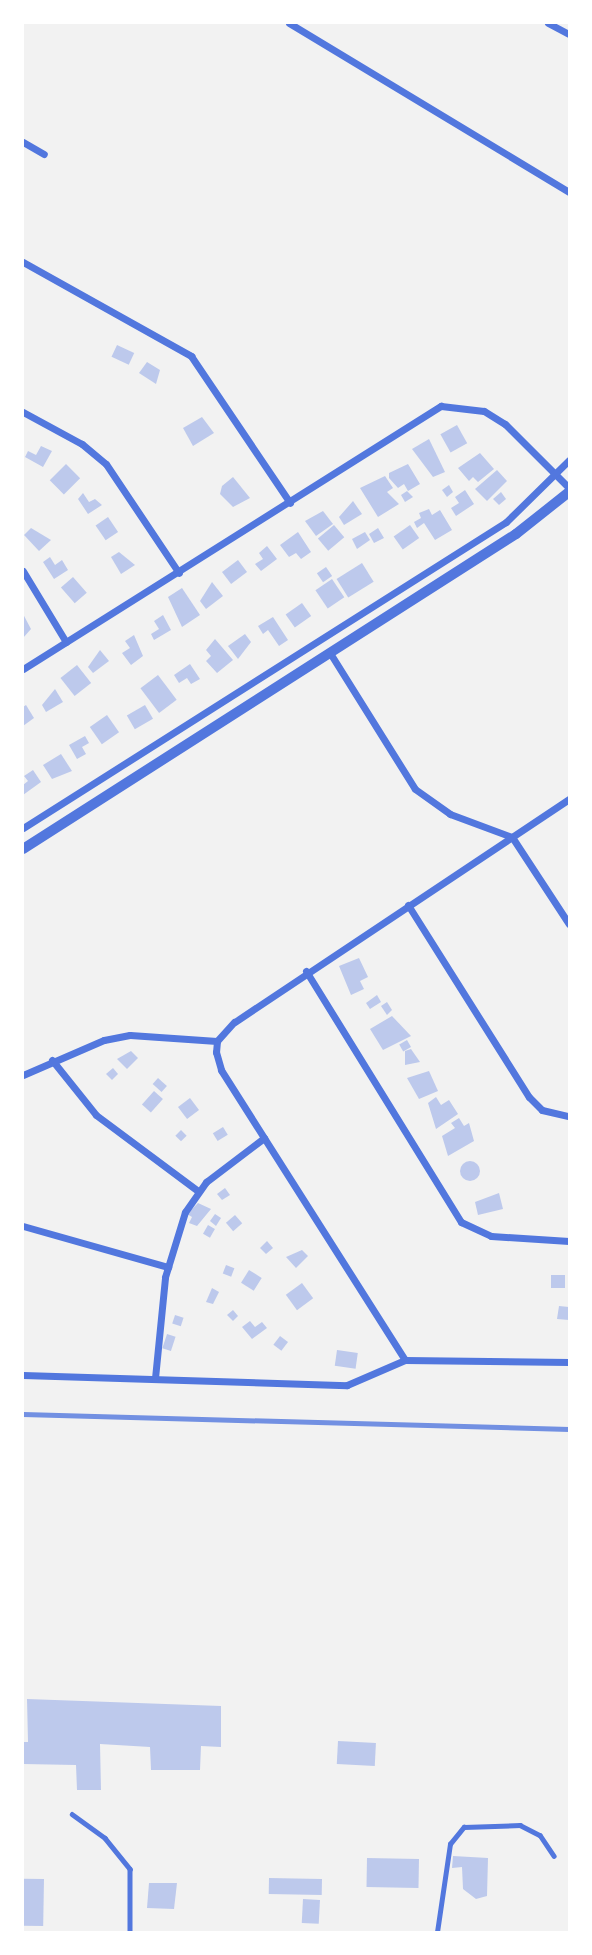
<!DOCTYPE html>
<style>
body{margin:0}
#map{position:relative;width:592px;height:1955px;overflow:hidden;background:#f2f2f2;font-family:"Titillium Web",sans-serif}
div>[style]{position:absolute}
.building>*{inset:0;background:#bdc9ec;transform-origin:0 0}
.round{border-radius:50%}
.service>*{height:4.5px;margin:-2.25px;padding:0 2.25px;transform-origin:2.25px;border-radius:2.25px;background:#5277de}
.minor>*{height:7px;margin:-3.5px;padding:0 3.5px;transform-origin:3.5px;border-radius:3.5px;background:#5277de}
.tertiary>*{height:10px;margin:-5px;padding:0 5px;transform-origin:5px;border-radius:5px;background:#5277de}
.rail>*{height:4.5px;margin:-2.25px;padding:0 2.25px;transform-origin:2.25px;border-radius:2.25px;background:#7290e2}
span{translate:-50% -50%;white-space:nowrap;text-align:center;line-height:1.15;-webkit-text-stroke:6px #fff;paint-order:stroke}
.frame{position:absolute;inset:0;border:24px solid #fff;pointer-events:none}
</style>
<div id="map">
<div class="building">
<div style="left:117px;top:345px;width:19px;height:13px;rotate:25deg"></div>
<div style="clip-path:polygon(147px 362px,160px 370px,156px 384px,139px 373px)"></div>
<div style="clip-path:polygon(202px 417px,214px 433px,193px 446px,183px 428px)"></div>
<div style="left:457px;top:425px;width:21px;height:19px;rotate:61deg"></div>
<div style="clip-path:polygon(429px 439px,445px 472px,433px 477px,412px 449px)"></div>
<div style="clip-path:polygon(41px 446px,52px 451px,43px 467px,25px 457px,28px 451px,36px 455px)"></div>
<div style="clip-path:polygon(480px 453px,494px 469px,478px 482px,473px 477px,469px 481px,458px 468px)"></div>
<div style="left:66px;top:464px;width:20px;height:23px;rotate:45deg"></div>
<div style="clip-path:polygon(408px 464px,420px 484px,408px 491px,404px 484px,398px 488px,389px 478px,389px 473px)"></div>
<div style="clip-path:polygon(497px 470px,507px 481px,487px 501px,475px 489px)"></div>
<div style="clip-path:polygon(385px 476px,393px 488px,387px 492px,399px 504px,378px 517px,360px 488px)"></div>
<div style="clip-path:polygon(233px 477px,250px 498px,233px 507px,220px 494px,222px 486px)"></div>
<div style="clip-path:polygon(449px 485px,453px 492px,447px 497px,442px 490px)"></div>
<div style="clip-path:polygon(465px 490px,474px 504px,456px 516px,451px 508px,459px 503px,455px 497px)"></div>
<div style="clip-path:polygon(407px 491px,413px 497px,405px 502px,401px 495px)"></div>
<div style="clip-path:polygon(501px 492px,506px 499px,499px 505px,493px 499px)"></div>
<div style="clip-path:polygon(83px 493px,89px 502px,95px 499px,102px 505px,88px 514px,78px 499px)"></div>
<div style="clip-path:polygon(353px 501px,362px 514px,344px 525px,339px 517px)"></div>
<div style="clip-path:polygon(429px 509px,432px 515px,440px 510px,452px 530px,435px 540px,424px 523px,417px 528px,414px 522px,421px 518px,419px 513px)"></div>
<div style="clip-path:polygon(323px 511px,333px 524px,316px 536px,305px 521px)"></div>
<div style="left:108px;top:517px;width:18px;height:15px;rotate:56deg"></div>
<div style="left:334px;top:525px;width:16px;height:21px;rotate:50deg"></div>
<div style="left:410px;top:525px;width:16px;height:20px;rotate:55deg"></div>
<div style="clip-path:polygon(31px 528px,51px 540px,39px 551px,24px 535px)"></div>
<div style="clip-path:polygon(378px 528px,384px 538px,374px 543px,369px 534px)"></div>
<div style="clip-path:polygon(298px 532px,311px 552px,301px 559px,296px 553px,289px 557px,280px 545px)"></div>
<div style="clip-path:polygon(365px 532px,370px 540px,357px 549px,352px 539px)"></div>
<div style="clip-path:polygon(267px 546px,277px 559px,261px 571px,255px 564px,263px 559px,259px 553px)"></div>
<div style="clip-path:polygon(119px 552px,135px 565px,121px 574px,111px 557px)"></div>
<div style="clip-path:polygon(50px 557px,55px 565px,62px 560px,68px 570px,54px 579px,43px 562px)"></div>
<div style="left:238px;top:560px;width:15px;height:20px;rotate:53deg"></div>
<div style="left:362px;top:563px;width:22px;height:30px;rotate:58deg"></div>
<div style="left:326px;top:567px;width:11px;height:11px;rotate:56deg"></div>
<div style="left:73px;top:577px;width:21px;height:16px;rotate:49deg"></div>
<div style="left:332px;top:579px;width:22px;height:20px;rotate:56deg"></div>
<div style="clip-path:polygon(212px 582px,223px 596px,206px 609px,200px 601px)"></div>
<div style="clip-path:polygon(182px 588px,200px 615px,182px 627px,168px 597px)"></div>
<div style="left:302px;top:603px;width:16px;height:20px;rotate:55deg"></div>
<div style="clip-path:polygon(23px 614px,31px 629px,23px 638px)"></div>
<div style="clip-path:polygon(163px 615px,171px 630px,154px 640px,151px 634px,159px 629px,154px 621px)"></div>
<div style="clip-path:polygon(273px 617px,288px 640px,279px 646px,268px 630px,263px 634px,258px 626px)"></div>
<div style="clip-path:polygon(245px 634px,251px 642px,238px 659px,228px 646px)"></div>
<div style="clip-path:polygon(134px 635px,143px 656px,131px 665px,122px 653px,130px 648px,125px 641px)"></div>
<div style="clip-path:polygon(215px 639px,233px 660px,217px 673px,206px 661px,211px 656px,206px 650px)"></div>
<div style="clip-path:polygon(100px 650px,109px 661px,93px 673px,88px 667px)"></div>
<div style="clip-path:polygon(190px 664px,200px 679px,191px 684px,187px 678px,179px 683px,174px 675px)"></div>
<div style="left:77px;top:665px;width:23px;height:21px;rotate:52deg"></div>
<div style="left:158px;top:675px;width:31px;height:22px;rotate:53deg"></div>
<div style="clip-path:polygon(55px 689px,63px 702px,46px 712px,42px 705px)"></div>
<div style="clip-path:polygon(26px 705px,34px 718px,23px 726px,23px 707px)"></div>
<div style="left:145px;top:705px;width:16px;height:21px;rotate:60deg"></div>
<div style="left:107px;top:715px;width:21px;height:21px;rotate:55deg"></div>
<div style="clip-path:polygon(85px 736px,89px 743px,82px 747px,86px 754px,77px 759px,69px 745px)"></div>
<div style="clip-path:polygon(61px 754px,72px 771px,52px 779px,43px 765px)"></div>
<div style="clip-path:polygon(33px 770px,41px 782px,23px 795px,23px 785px,28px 781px,24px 776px)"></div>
<div style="clip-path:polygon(359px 958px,368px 977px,360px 981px,364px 989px,351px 995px,339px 966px)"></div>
<div style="clip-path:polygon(377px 995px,381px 1002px,370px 1009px,366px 1003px)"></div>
<div style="clip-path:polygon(387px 1002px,392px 1010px,387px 1015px,381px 1006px)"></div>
<div style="clip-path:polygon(392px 1016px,411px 1036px,383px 1050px,370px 1029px)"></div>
<div style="left:407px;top:1040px;width:8px;height:9px;rotate:60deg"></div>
<div style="clip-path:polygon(411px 1049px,420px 1062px,405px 1065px,405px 1051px)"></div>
<div style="clip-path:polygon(131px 1051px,138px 1058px,127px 1069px,117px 1059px)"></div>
<div style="clip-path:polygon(113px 1068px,118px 1074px,112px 1080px,106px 1074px)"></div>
<div style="clip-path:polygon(429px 1071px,438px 1091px,419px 1099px,407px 1078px)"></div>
<div style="left:158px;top:1078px;width:12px;height:8px;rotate:42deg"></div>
<div style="left:154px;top:1091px;width:12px;height:18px;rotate:42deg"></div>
<div style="clip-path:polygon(436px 1097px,441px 1105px,449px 1100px,458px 1114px,436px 1129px,428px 1103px)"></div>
<div style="left:190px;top:1098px;width:15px;height:15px;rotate:53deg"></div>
<div style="clip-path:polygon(459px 1118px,464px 1126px,469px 1123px,474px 1141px,448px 1156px,442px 1136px,455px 1128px,451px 1123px)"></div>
<div style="left:223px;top:1127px;width:9px;height:12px;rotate:58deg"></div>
<div style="left:181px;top:1130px;width:8px;height:8px;rotate:45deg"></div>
<div class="round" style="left:460px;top:1161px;width:20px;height:20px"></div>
<div style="clip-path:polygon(225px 1188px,230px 1195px,222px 1200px,217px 1194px)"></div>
<div style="clip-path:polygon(499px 1193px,503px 1209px,478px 1215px,475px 1202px)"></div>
<div style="clip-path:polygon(198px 1203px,211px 1209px,197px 1226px,189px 1223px,192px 1217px,187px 1214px)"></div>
<div style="clip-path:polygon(215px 1214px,221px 1218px,216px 1226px,210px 1221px)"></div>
<div style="left:235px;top:1215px;width:11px;height:12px;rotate:49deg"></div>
<div style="left:208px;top:1225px;width:8px;height:10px;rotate:30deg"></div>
<div style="clip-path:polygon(267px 1241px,273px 1248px,266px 1254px,260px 1248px)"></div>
<div style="clip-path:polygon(302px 1250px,308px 1256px,296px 1268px,286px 1257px)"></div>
<div style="left:226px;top:1265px;width:9px;height:9px;rotate:21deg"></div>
<div style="left:249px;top:1270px;width:15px;height:15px;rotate:32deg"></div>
<div style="left:551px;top:1275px;width:14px;height:13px"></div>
<div style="left:302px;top:1283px;width:19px;height:20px;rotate:54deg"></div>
<div style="clip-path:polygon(212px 1288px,219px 1292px,213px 1304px,206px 1302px)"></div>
<div style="clip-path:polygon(559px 1306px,569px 1307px,569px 1320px,557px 1319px)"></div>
<div style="clip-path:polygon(233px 1310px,238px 1316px,233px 1321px,227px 1315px)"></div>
<div style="left:175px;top:1315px;width:9px;height:9px;rotate:18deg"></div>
<div style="clip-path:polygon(250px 1321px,255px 1327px,262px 1322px,267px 1328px,252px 1339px,242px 1327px)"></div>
<div style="left:167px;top:1334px;width:9px;height:15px;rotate:18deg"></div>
<div style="left:280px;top:1336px;width:10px;height:11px;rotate:37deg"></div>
<div style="left:337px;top:1350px;width:21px;height:16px;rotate:8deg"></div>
<div style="clip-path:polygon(27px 1699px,221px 1706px,221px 1747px,201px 1746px,200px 1770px,151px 1770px,150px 1747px,100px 1744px,101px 1790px,77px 1790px,76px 1765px,23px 1764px,23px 1742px,28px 1742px)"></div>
<div style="left:338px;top:1741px;width:38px;height:23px;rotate:3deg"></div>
<div style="clip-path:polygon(453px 1856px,488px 1858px,487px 1896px,476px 1899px,463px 1889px,462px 1867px,452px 1868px)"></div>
<div style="left:367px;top:1858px;width:52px;height:29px;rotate:1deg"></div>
<div style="left:269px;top:1878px;width:53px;height:16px;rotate:1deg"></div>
<div style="left:44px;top:1879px;width:47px;height:21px;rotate:91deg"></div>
<div style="clip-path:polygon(149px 1883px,177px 1883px,174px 1909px,147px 1908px)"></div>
<div style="left:303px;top:1899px;width:17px;height:24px;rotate:3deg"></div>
</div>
<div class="service">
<div style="left:72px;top:1814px;width:41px;rotate:36deg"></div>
<div style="left:105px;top:1838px;width:40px;rotate:51deg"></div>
<div style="left:130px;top:1869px;width:63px;rotate:90deg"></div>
<div style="left:437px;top:1932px;width:89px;rotate:-81.6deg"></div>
<div style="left:450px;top:1844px;width:22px;rotate:-51deg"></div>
<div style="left:464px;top:1827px;width:56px;rotate:-2deg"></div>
<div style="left:520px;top:1825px;width:22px;rotate:27deg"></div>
<div style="left:540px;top:1835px;width:25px;rotate:56deg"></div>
</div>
<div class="minor">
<div style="left:289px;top:23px;width:327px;rotate:31.1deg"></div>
<div style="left:548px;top:23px;width:24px;rotate:28deg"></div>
<div style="left:23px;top:142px;width:24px;rotate:30deg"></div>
<div style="left:23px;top:262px;width:193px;rotate:29.2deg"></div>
<div style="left:191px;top:356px;width:177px;rotate:56deg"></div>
<div style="left:23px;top:412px;width:67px;rotate:28.5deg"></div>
<div style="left:82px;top:444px;width:31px;rotate:40deg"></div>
<div style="left:106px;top:464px;width:131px;rotate:56.2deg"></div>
<div style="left:23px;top:571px;width:83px;rotate:58.8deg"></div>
<div style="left:330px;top:653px;width:160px;rotate:58deg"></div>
<div style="left:415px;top:789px;width:43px;rotate:35.5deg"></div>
<div style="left:450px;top:814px;width:66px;rotate:20.4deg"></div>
<div style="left:512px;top:837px;width:104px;rotate:56.8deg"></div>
<div style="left:23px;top:669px;width:494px;rotate:-32.2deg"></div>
<div style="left:441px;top:406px;width:43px;rotate:6.6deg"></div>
<div style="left:484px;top:411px;width:25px;rotate:32deg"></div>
<div style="left:505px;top:424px;width:91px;rotate:45deg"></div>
<div style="left:569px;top:799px;width:402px;rotate:146.3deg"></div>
<div style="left:234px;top:1022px;width:25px;rotate:132deg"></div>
<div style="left:217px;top:1041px;width:11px;rotate:95deg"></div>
<div style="left:216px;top:1052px;width:19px;rotate:74deg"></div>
<div style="left:221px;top:1070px;width:343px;rotate:57.6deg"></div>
<div style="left:405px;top:1360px;width:164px;rotate:0.7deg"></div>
<div style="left:23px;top:828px;width:572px;rotate:-32.36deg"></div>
<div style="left:506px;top:522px;width:88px;rotate:-44.5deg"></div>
<div style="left:408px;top:905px;width:227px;rotate:57.8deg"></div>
<div style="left:529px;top:1097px;width:18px;rotate:45deg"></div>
<div style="left:542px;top:1110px;width:28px;rotate:13deg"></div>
<div style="left:306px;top:971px;width:295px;rotate:58.3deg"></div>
<div style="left:461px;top:1222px;width:33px;rotate:25deg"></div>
<div style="left:491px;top:1236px;width:78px;rotate:3.7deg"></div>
<div style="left:52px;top:1060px;width:70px;rotate:51.3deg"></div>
<div style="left:96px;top:1115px;width:127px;rotate:36.7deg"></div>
<div style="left:23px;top:1075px;width:88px;rotate:-23.4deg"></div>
<div style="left:104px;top:1040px;width:26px;rotate:-11deg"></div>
<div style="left:130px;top:1035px;width:87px;rotate:3.9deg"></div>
<div style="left:23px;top:1226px;width:151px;rotate:15.8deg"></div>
<div style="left:23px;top:1375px;width:324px;rotate:1.8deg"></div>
<div style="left:347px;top:1385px;width:63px;rotate:-23.3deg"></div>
<div style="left:155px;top:1378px;width:101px;rotate:-84.3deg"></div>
<div style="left:165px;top:1277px;width:68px;rotate:-72.9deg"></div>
<div style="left:185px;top:1212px;width:37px;rotate:-55deg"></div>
<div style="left:206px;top:1182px;width:73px;rotate:-37.2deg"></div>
</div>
<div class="tertiary">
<div style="left:23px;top:849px;width:585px;rotate:-32.58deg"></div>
<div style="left:516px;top:534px;width:68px;rotate:-38.4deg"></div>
</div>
<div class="rail">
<div style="left:23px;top:1414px;width:546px;rotate:1.57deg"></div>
</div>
<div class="frame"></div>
</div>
